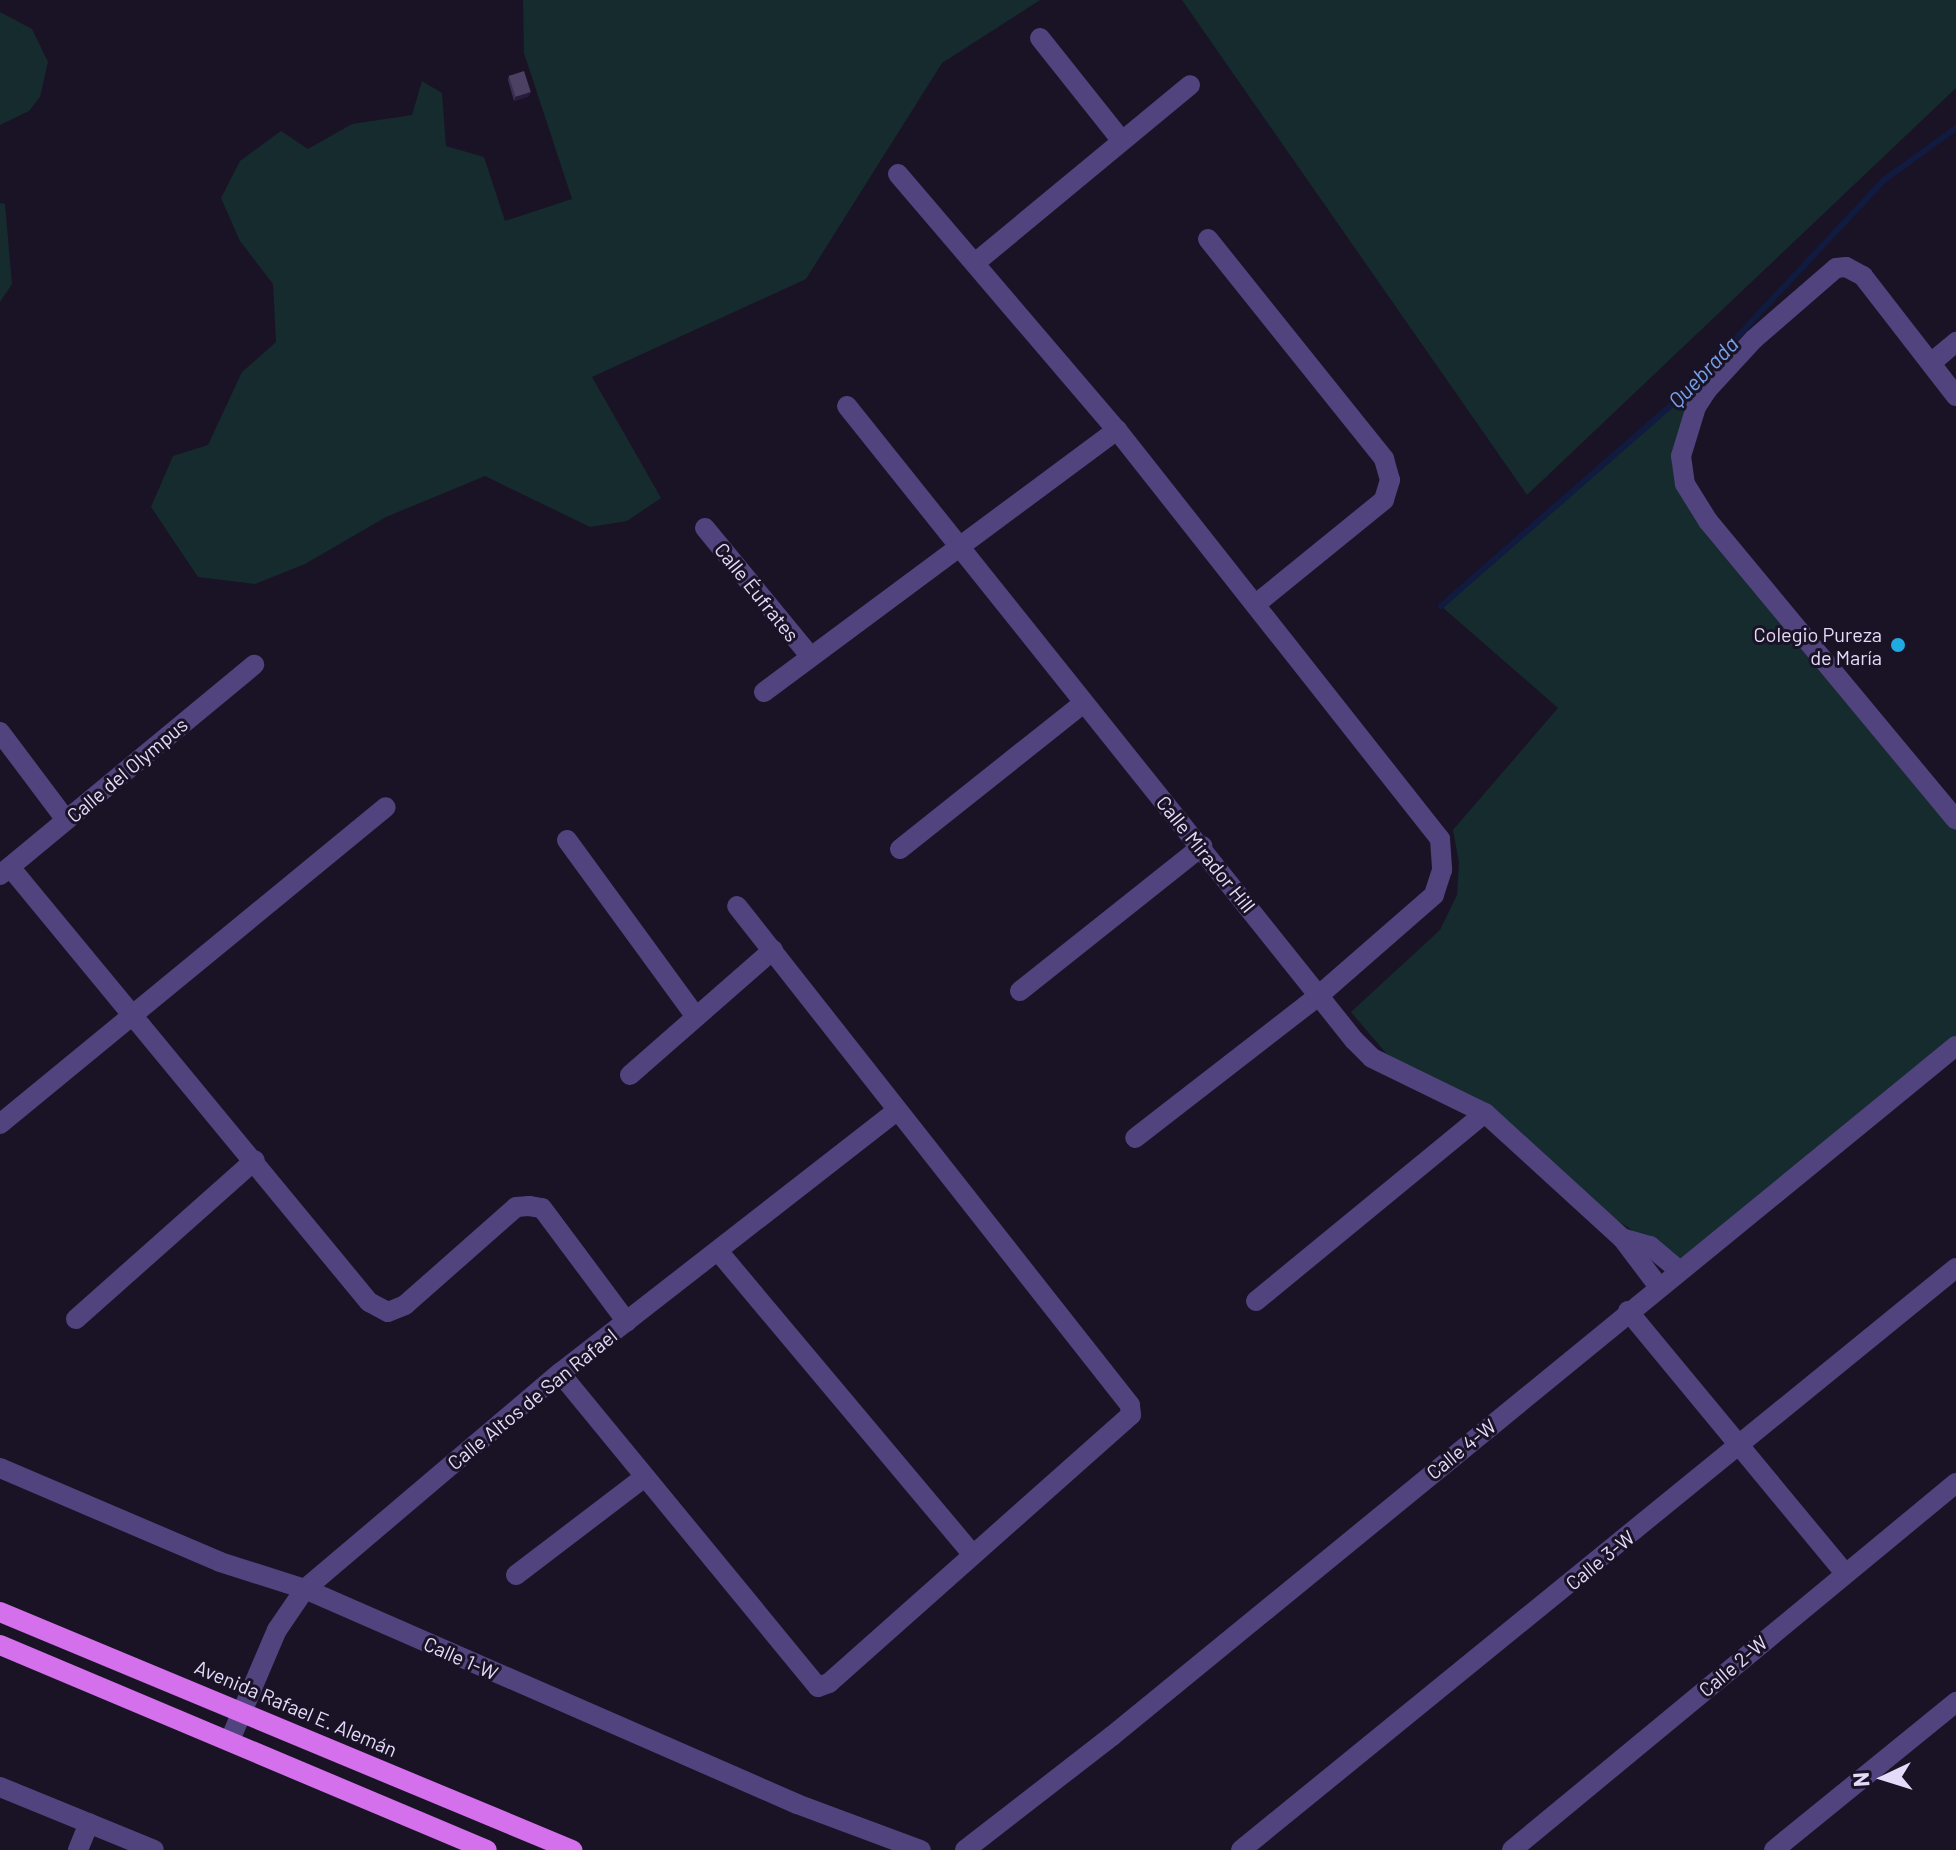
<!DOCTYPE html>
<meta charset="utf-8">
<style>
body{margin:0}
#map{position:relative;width:1956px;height:1850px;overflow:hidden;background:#191325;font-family:Barlow,sans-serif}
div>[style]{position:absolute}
.green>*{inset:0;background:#162b2e}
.stream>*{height:6px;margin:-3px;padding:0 3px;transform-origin:3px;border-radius:3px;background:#111a3f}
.minor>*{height:20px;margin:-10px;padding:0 10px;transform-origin:10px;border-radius:10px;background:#50437e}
.major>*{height:20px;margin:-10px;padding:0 10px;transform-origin:10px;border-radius:10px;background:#d570ed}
.wall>*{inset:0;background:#3b2e51}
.shaded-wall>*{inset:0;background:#261b38}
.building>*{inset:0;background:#4d4163;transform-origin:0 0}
.dots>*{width:22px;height:22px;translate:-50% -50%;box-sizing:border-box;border:4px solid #191325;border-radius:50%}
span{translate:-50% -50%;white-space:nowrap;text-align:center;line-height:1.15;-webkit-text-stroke:6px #191325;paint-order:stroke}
.street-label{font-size:20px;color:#e4dbfa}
.poi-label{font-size:20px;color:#e4dbfa}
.right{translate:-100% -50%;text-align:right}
.water-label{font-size:22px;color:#76a1ed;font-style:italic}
.north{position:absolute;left:1844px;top:1738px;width:80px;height:80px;-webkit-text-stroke:6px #191325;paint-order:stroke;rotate:266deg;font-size:22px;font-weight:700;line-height:32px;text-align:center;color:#e4dbfa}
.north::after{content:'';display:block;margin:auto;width:28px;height:36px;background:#e4dbfa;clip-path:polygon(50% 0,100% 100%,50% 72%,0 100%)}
</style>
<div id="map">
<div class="green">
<div style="clip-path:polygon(523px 0,1040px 0,942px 63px,806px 279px,592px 377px,661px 498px,627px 521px,590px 527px,485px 476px,386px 517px,305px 564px,255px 584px,198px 577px,151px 507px,173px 456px,208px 445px,242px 372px,276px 342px,273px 284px,240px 241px,221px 198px,240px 161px,281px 131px,308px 149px,352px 124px,412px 115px,422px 81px,442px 93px,446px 146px,484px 157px,505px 221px,572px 199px,524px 53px)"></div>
<div style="clip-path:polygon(1182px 0,1956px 0,1956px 88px,1527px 495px)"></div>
<div style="clip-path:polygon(0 12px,32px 29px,48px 62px,40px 97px,29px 111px,0 125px)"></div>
<div style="clip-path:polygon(0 203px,5px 204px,12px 284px,0 302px)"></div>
<div style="clip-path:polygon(1681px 397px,1696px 407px,1685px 484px,1956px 820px,1956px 1047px,1686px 1266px,1609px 1215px,1487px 1110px,1397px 1066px,1351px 1012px,1440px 930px,1457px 895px,1459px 863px,1453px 830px,1558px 708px,1441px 606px)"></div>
</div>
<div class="stream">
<div style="left:1441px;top:606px;width:318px;rotate:-41.1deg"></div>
<div style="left:1681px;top:397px;width:297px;rotate:-46.9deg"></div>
<div style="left:1884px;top:180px;width:89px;rotate:-35.8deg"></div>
</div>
<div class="minor">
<div style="left:1040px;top:38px;width:130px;rotate:51.5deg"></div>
<div style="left:898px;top:174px;width:337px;rotate:49.5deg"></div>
<div style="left:1117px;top:430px;width:521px;rotate:51.7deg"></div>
<div style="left:1440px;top:839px;width:31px;rotate:86deg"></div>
<div style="left:1442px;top:870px;width:26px;rotate:108deg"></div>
<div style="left:1434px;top:895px;width:155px;rotate:138.9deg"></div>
<div style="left:1317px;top:997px;width:230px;rotate:142.2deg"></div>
<div style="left:1208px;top:239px;width:282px;rotate:51.3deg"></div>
<div style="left:1384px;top:459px;width:22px;rotate:74deg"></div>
<div style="left:1390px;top:480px;width:21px;rotate:107deg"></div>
<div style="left:1384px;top:500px;width:165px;rotate:140.9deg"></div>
<div style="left:975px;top:263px;width:279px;rotate:-39.6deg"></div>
<div style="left:1931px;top:363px;width:33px;rotate:-40deg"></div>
<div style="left:1956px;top:396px;width:152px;rotate:-127.8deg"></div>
<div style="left:1863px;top:276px;width:19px;rotate:-152deg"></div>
<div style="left:1846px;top:267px;width:10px;rotate:174deg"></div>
<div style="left:1836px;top:268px;width:108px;rotate:139.1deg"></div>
<div style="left:1754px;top:339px;width:69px;rotate:132.7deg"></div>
<div style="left:1707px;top:390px;width:20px;rotate:123deg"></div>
<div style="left:1696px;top:407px;width:51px;rotate:107deg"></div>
<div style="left:1681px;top:456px;width:28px;rotate:82deg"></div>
<div style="left:1685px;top:484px;width:44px;rotate:58.1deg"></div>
<div style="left:1708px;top:521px;width:388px;rotate:50.3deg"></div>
<div style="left:847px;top:406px;width:812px;rotate:51.35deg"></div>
<div style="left:1354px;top:1040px;width:25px;rotate:45deg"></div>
<div style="left:1372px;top:1058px;width:126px;rotate:26deg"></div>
<div style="left:1485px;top:1113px;width:185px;rotate:42.4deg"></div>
<div style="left:1622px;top:1238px;width:61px;rotate:52.9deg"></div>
<div style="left:705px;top:528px;width:166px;rotate:50.6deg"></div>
<div style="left:764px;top:692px;width:440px;rotate:-36.6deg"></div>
<div style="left:0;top:732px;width:110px;rotate:53.1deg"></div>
<div style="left:567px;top:840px;width:219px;rotate:53.9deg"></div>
<div style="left:900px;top:849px;width:233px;rotate:-38.5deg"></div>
<div style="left:10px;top:867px;width:564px;rotate:50.47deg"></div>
<div style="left:369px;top:1302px;width:21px;rotate:28deg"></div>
<div style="left:388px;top:1312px;width:18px;rotate:-22deg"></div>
<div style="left:405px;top:1305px;width:148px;rotate:-41.4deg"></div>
<div style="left:516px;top:1207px;width:13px;rotate:-4deg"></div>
<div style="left:529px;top:1206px;width:13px;rotate:9deg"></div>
<div style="left:542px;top:1208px;width:142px;rotate:53.3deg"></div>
<div style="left:0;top:875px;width:330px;rotate:-39.6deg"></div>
<div style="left:1020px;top:991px;width:233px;rotate:-38.5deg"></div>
<div style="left:630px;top:1075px;width:190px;rotate:-41.2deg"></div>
<div style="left:0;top:1124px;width:499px;rotate:-39.4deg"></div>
<div style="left:1622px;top:1238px;width:29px;rotate:16deg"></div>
<div style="left:1650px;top:1246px;width:38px;rotate:40deg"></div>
<div style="left:718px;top:1251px;width:395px;rotate:50deg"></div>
<div style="left:1256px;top:1301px;width:296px;rotate:-39.4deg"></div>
<div style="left:1628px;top:1311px;width:340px;rotate:50.4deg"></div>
<div style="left:76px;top:1319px;width:239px;rotate:-41.6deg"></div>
<div style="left:560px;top:1373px;width:406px;rotate:50.6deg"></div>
<div style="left:818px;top:1687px;width:12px;rotate:-20deg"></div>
<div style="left:829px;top:1683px;width:404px;rotate:-41.6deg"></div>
<div style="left:1131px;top:1415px;width:10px;rotate:-96deg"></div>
<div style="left:1130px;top:1405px;width:635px;rotate:-128.22deg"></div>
<div style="left:0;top:1468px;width:239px;rotate:23.1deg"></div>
<div style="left:220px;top:1562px;width:89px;rotate:17.6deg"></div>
<div style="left:305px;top:1589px;width:537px;rotate:23.6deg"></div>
<div style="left:797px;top:1804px;width:132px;rotate:20.4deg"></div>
<div style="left:516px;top:1575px;width:158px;rotate:-37.3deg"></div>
<div style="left:230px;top:1740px;width:120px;rotate:-66.9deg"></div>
<div style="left:277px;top:1630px;width:50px;rotate:-55.7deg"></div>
<div style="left:305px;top:1589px;width:334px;rotate:-40.3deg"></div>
<div style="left:560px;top:1373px;width:427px;rotate:-37.9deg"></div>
<div style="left:0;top:1787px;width:166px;rotate:22.2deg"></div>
<div style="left:78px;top:1850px;width:29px;rotate:-68deg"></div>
<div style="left:965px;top:1850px;width:186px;rotate:-37.8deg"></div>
<div style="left:1112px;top:1736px;width:1090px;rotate:-39.27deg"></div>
<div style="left:1241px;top:1850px;width:922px;rotate:-39.15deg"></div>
<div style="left:1512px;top:1850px;width:576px;rotate:-39.58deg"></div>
<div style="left:1774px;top:1850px;width:235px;rotate:-39.1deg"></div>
</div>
<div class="major">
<div style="left:0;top:1612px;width:620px;rotate:22.59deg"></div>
<div style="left:0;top:1645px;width:528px;rotate:22.83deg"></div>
</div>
<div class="wall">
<div style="clip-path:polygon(509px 75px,529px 96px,514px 101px,508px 80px)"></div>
</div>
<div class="shaded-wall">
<div style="clip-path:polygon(531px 92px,529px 96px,514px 101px,516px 96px)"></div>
</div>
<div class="building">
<div style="left:524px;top:71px;width:22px;height:16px;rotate:72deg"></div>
</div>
<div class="dots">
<div style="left:1898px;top:645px;background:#1fabe2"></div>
</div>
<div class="street-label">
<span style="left:757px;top:592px;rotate:51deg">Calle Éufrates</span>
<span style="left:127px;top:770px;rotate:-40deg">Calle del Olympus</span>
<span style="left:1206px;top:854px;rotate:51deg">Calle Mirador Hill</span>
<span style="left:532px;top:1399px;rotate:-39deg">Calle Altos de San Rafael</span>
<span style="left:1461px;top:1449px;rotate:-39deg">Calle 4-W</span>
<span style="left:1600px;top:1560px;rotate:-39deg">Calle 3-W</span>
<span style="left:461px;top:1658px;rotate:24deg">Calle 1-W</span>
<span style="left:1733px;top:1666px;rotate:-40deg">Calle 2-W</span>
<span style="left:296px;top:1708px;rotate:23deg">Avenida Rafael E. Alemán</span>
</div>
<div class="poi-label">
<span class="right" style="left:1882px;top:646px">Colegio Pureza<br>de María</span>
</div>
<div class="water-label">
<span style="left:1703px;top:372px;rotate:-46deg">Quebrada</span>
</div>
<div class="north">N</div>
</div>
